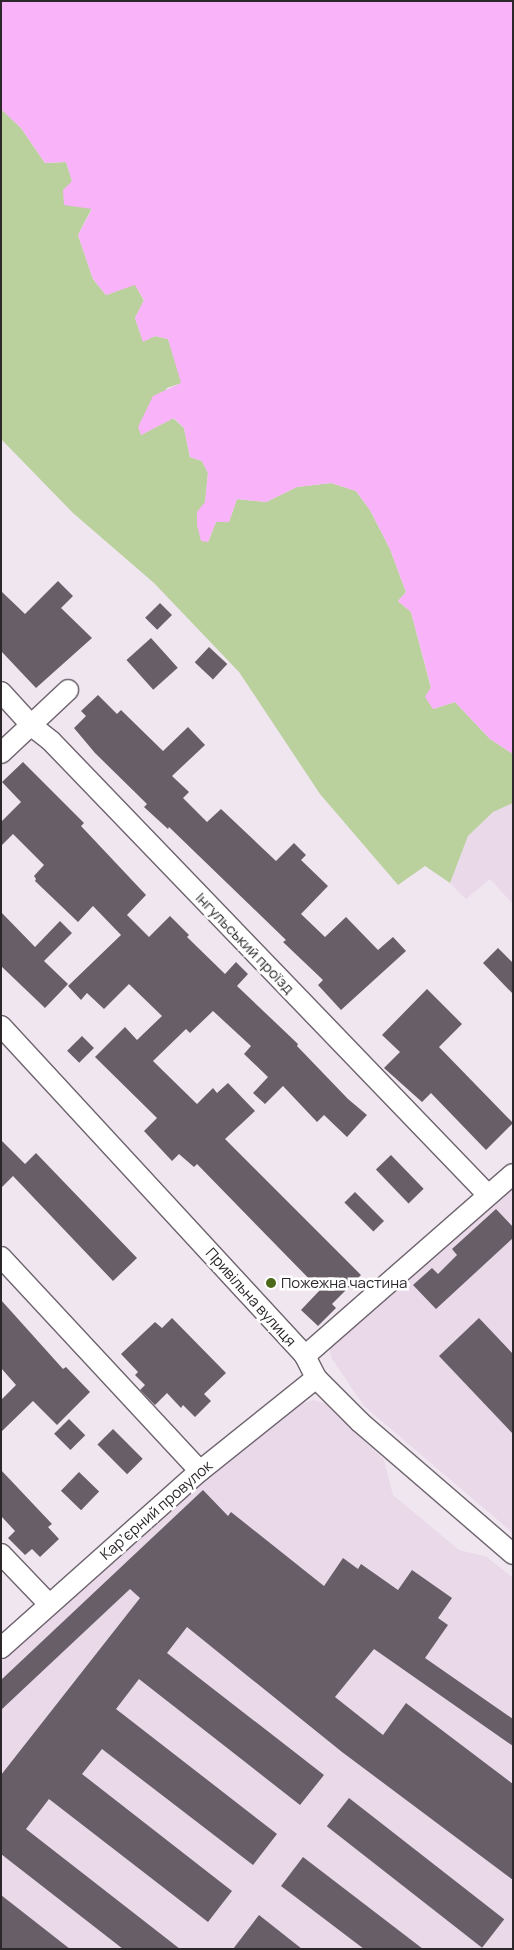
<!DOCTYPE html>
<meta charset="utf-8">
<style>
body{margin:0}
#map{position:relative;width:514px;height:1950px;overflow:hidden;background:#f0e6f0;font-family:Manrope,sans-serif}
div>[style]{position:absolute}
.built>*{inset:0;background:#e9d9e9}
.green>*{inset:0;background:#bad19d}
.water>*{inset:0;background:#f8b3f9}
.building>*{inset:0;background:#675e67;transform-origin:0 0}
.roads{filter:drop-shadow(1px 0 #6e646e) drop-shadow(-1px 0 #6e646e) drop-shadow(0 1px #6e646e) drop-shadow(0 -1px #6e646e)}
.minor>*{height:20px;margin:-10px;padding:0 10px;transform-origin:10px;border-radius:10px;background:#fff}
.dots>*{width:14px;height:14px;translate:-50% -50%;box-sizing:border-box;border:2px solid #fff;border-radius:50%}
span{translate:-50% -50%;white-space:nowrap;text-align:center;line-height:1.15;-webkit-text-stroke:5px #fff;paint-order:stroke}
.street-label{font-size:15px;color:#2b272b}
.poi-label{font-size:15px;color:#2b272b}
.left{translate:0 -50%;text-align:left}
.frame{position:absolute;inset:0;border:2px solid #2b272b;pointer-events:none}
</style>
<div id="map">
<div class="built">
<div style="clip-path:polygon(513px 803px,513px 904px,490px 879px,466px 899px,450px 883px,468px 836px,493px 812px)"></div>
<div style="clip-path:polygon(513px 1185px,513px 1533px,364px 1406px,332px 1359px,329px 1348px)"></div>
<div style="clip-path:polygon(314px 1400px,326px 1404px,384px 1460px,393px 1495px,459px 1550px,487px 1557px,513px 1578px,513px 1949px,1px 1949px,1px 1658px,53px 1610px,198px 1484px,297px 1405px)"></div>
</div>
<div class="green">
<div style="clip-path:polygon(1px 109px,21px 128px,45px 163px,66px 162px,72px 181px,92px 208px,78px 235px,93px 279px,106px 295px,135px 284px,144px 301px,135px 318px,143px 341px,155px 336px,168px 339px,182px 383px,167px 388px,141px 435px,173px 418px,184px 428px,190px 457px,202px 461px,208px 473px,205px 502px,208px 542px,216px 522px,229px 522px,237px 499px,266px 502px,297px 487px,331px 483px,356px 491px,370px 510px,390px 549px,406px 592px,398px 601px,411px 612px,431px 688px,433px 709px,455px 702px,490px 739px,513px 754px,513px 803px,493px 812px,468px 836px,450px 883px,425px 866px,398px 885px,320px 794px,239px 672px,154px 583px,73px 513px,1px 439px)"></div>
</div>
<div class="water">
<div style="clip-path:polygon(1px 1px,513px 1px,513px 754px,490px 739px,455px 702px,433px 709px,425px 697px,431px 687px,411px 612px,398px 601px,406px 592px,390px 549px,370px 510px,356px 491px,331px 483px,297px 487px,266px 502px,237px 499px,229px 522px,216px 522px,208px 542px,201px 541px,197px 525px,197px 512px,205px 502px,208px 473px,202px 461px,190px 457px,184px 428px,174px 418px,141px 435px,138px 427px,153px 396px,181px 383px,168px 339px,155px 336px,143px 342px,135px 318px,144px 300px,135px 285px,106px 295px,93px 279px,78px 235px,92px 209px,64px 205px,63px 190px,72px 181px,66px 162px,45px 163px,21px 128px,1px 109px)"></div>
</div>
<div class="building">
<div style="clip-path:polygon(58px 581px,73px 596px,61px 608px,92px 638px,36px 688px,1px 651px,1px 591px,25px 614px)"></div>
<div style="left:160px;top:603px;width:17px;height:21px;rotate:45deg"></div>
<div style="left:151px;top:638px;width:40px;height:33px;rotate:48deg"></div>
<div style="left:209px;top:647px;width:25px;height:21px;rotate:43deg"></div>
<div style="clip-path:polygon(98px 695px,117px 714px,121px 710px,163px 751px,188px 727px,205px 745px,172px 776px,189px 792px,183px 798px,207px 822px,221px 809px,276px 861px,294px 843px,306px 855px,301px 860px,328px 886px,301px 914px,325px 937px,346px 917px,378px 950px,393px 937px,406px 951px,341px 1010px,318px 985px,323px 980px,283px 942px,286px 940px,169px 827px,168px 829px,144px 807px,147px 804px,95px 753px,74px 728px,86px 716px,81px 711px)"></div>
<div style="clip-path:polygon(23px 762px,84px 823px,81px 826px,146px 895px,127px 915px,149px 937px,170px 916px,189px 935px,187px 937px,225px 974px,236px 962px,248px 974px,237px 986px,298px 1044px,297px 1046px,348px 1099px,367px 1115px,347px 1137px,324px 1115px,317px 1122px,283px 1086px,265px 1104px,253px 1093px,268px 1077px,244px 1054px,251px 1046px,213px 1011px,190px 1033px,186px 1029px,153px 1061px,197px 1104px,213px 1088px,217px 1093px,228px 1083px,255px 1111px,225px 1139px,361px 1275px,332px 1304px,336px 1308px,318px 1326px,301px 1310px,320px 1290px,197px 1164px,194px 1167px,179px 1154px,172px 1161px,144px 1131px,157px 1118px,95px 1057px,125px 1027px,137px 1040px,162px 1016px,129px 984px,104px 1009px,87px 993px,81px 1000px,68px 986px,121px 935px,93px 906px,78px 922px,35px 881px,36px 879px,34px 876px,44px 865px,13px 834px,1px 846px,1px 822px,21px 802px,2px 782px)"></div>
<div style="clip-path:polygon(1px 912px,35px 947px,60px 921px,72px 933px,44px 961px,68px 984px,45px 1008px,1px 966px)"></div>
<div style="clip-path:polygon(498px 948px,513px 963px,513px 994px,483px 963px)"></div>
<div style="clip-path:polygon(427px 989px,462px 1024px,439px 1047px,513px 1123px,486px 1150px,431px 1093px,422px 1102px,384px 1068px,400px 1052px,382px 1035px)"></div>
<div style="left:82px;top:1036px;width:17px;height:21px;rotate:45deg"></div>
<div style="clip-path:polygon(1px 1140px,25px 1164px,36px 1153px,137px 1258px,113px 1281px,13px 1176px,1px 1188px)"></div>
<div style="left:391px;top:1155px;width:47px;height:21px;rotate:46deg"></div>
<div style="left:355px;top:1192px;width:41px;height:15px;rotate:45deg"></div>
<div style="clip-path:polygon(496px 1209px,513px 1227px,513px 1238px,436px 1309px,413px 1285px,432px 1268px,438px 1274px,457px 1255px,452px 1249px)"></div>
<div style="clip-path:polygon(1px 1300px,63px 1369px,66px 1367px,90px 1392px,57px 1425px,33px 1401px,1px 1432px,1px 1400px,16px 1385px,1px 1368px)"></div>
<div style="clip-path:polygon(172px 1318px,226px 1373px,204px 1394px,211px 1401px,195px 1417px,183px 1405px,181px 1408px,167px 1393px,155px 1405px,140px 1390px,145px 1385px,135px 1375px,138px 1372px,121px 1354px,155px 1322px,162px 1328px)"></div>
<div style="clip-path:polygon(479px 1318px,513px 1354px,513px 1434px,439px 1356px)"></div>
<div style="left:69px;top:1419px;width:23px;height:21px;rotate:45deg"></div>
<div style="left:113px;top:1429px;width:42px;height:22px;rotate:45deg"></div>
<div style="clip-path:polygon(1px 1470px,52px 1524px,48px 1527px,59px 1539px,40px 1557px,32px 1549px,25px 1555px,8px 1538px,15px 1531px,1px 1516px)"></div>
<div style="left:79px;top:1472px;width:28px;height:26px;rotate:44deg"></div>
<div style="clip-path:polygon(203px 1490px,228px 1516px,231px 1512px,324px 1586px,343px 1558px,358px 1569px,361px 1564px,398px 1590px,412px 1570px,452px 1598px,438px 1618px,448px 1625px,425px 1658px,513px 1719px,513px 1746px,374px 1649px,335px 1697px,383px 1735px,406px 1703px,513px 1784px,513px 1880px,342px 1752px,187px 1627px,167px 1653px,324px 1775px,300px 1805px,139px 1679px,116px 1709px,277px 1834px,253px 1865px,102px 1749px,82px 1774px,232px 1891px,208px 1922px,49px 1799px,26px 1829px,180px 1949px,123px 1949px,1px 1854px,1px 1775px,140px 1598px,130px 1589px,1px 1710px,1px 1680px)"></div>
<div style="left:349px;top:1798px;width:197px;height:36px;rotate:38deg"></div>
<div style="clip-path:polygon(303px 1857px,423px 1949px,364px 1949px,281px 1886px)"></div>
<div style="clip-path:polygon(1px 1895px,70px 1949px,1px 1949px)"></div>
<div style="clip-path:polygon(259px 1915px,302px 1949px,233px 1949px)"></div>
</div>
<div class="roads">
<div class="minor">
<div style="left:1px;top:692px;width:46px;rotate:47.6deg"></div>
<div style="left:32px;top:726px;width:24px;rotate:38deg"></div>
<div style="left:51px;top:741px;width:630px;rotate:46.09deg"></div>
<div style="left:1px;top:753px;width:92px;rotate:-43.2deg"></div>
<div style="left:1px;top:1026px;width:449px;rotate:47.3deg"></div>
<div style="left:305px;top:1356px;width:25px;rotate:63deg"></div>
<div style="left:316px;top:1378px;width:62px;rotate:45deg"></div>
<div style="left:360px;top:1422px;width:202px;rotate:40.8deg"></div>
<div style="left:1px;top:1257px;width:292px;rotate:47.1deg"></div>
<div style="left:305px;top:1356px;width:276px;rotate:-41.2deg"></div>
<div style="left:1px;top:1554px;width:69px;rotate:46.2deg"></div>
<div style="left:1px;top:1648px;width:266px;rotate:-41.7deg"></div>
<div style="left:200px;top:1471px;width:149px;rotate:-38.7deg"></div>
</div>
</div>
<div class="dots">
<div style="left:271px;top:1283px;background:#4c681a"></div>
</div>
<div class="street-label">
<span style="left:245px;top:943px;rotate:46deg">Інгульський проїзд</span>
<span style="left:251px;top:1297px;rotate:48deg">Привільна вулиця</span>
<span style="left:156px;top:1510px;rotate:-41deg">Карʼєрний провулок</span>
</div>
<div class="poi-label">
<span class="left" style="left:281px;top:1283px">Пожежна частина</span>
</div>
<div class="frame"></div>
</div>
